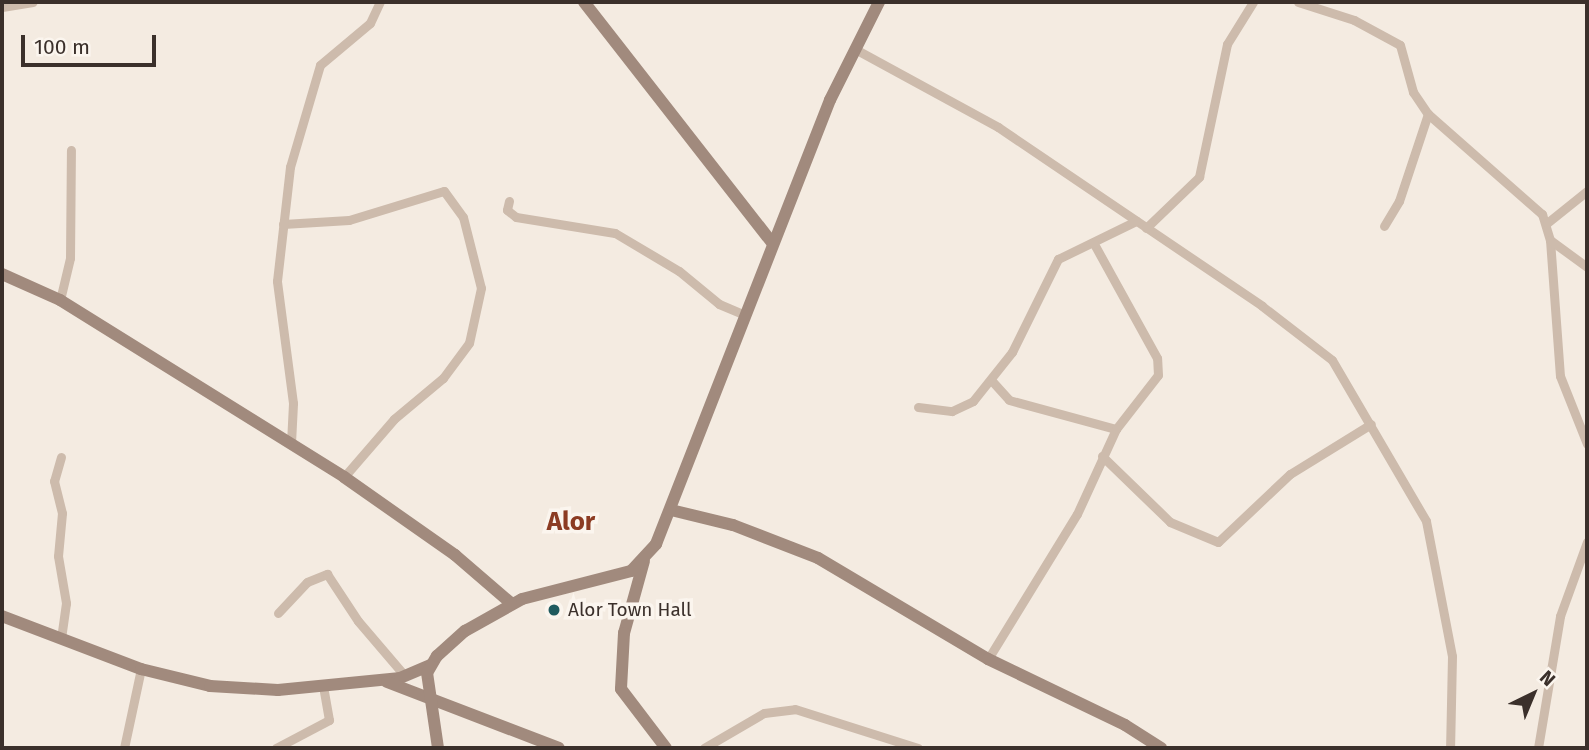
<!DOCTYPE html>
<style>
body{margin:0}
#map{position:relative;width:1589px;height:750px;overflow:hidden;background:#f4ebe1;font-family:"Fira Sans",sans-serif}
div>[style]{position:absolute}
.street>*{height:9px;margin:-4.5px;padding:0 4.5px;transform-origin:4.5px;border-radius:4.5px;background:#cdbbac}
.secondary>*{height:12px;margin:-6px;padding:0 6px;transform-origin:6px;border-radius:6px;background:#a18a7d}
.dots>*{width:19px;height:19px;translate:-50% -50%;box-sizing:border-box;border:4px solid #fbf5ee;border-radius:50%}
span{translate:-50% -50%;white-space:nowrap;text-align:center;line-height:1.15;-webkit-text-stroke:7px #fbf5ee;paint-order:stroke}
.poi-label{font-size:19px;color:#3b302b}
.left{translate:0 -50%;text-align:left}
.district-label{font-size:26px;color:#8c3b22;font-weight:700}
.frame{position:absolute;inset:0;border:4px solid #3b302b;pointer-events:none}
.north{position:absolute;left:1498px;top:659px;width:70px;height:70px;-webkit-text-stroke:5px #fbf5ee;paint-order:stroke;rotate:43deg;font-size:19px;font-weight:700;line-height:28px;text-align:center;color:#3b302b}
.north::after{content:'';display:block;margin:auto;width:24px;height:32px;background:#3b302b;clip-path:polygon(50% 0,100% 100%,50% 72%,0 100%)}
.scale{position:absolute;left:21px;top:35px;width:135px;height:32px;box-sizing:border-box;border:4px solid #3b302b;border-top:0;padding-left:9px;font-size:21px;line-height:24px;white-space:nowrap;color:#3b302b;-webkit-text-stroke:5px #fbf5ee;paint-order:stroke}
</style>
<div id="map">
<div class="street">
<div style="left:1298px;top:2px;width:59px;rotate:17.8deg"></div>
<div style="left:1354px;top:20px;width:52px;rotate:28.5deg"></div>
<div style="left:1400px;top:45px;width:49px;rotate:74.5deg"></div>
<div style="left:1413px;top:92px;width:27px;rotate:56deg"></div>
<div style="left:1428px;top:114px;width:152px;rotate:41.3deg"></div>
<div style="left:1542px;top:214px;width:27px;rotate:73deg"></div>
<div style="left:1550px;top:240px;width:136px;rotate:85.8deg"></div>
<div style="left:1560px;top:376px;width:73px;rotate:68.3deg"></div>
<div style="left:2px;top:7px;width:31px;rotate:-9deg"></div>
<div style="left:855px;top:49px;width:163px;rotate:28.6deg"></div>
<div style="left:998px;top:127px;width:319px;rotate:34.1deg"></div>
<div style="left:1262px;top:306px;width:88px;rotate:37.6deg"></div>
<div style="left:1332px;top:360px;width:186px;rotate:59.7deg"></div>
<div style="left:1426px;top:521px;width:137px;rotate:79.1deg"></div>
<div style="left:1452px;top:656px;width:92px;rotate:91.2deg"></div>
<div style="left:509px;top:201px;width:9px;rotate:103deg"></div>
<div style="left:507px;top:210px;width:11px;rotate:38deg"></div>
<div style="left:516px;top:217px;width:100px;rotate:9.2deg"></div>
<div style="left:615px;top:233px;width:74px;rotate:30.7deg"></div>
<div style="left:679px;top:271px;width:52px;rotate:39.5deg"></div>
<div style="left:719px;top:304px;width:28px;rotate:23deg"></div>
<div style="left:1547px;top:223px;width:51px;rotate:-38.7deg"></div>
<div style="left:283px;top:224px;width:66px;rotate:-3.5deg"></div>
<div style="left:349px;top:220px;width:99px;rotate:-17deg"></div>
<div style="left:444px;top:191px;width:32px;rotate:54deg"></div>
<div style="left:463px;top:217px;width:73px;rotate:75.8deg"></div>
<div style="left:481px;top:288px;width:56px;rotate:102.3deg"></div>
<div style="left:469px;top:343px;width:44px;rotate:126.6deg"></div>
<div style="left:443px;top:378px;width:64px;rotate:140.1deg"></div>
<div style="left:394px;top:419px;width:77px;rotate:130.8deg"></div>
<div style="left:1384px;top:226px;width:29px;rotate:-59deg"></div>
<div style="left:1399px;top:201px;width:92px;rotate:-71.6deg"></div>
<div style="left:1146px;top:228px;width:74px;rotate:-43.9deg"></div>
<div style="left:1199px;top:177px;width:136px;rotate:-78.1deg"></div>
<div style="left:1227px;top:44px;width:49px;rotate:-58.2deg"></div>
<div style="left:1550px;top:240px;width:46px;rotate:36.1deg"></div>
<div style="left:60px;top:300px;width:43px;rotate:-76.6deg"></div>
<div style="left:70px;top:258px;width:108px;rotate:-89.5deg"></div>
<div style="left:992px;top:381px;width:25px;rotate:48deg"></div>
<div style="left:1009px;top:400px;width:111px;rotate:15.2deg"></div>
<div style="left:918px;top:407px;width:34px;rotate:7deg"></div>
<div style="left:952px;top:411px;width:23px;rotate:-25deg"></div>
<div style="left:973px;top:401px;width:63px;rotate:-51.5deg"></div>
<div style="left:1012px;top:352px;width:104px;rotate:-63.7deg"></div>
<div style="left:1058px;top:259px;width:87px;rotate:-26deg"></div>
<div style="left:291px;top:443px;width:40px;rotate:-87.1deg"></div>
<div style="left:293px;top:403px;width:123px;rotate:-97.5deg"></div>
<div style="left:277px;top:281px;width:115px;rotate:-83.5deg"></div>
<div style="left:290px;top:167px;width:106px;rotate:-73.6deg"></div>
<div style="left:320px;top:65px;width:65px;rotate:-40deg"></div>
<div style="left:370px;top:23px;width:23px;rotate:-65deg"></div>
<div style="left:1102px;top:456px;width:95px;rotate:44.1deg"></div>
<div style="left:1170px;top:522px;width:52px;rotate:22.6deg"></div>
<div style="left:1218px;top:542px;width:99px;rotate:-43.4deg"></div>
<div style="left:1290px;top:474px;width:95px;rotate:-31.7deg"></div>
<div style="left:61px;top:457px;width:25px;rotate:106deg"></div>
<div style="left:54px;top:481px;width:33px;rotate:76deg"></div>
<div style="left:62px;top:513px;width:43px;rotate:95.3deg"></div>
<div style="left:58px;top:556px;width:48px;rotate:80.3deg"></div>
<div style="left:66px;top:603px;width:36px;rotate:98deg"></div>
<div style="left:278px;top:613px;width:42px;rotate:-46.9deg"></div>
<div style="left:307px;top:582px;width:22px;rotate:-22deg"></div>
<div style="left:327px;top:574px;width:56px;rotate:56.6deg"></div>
<div style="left:358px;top:621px;width:72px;rotate:49.5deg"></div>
<div style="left:988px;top:659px;width:170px;rotate:-58.5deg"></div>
<div style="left:1077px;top:514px;width:94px;rotate:-65.4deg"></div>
<div style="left:1116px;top:429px;width:68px;rotate:-52.1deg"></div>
<div style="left:1158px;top:375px;width:17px;rotate:-93deg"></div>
<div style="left:1157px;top:358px;width:132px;rotate:-118.9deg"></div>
<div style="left:124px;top:748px;width:81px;rotate:-77.9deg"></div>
<div style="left:276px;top:748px;width:60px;rotate:-27.8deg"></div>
<div style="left:329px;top:720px;width:35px;rotate:-100deg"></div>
<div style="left:704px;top:748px;width:69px;rotate:-30.3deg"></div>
<div style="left:764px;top:713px;width:31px;rotate:-7deg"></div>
<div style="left:795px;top:709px;width:129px;rotate:17.6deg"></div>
<div style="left:1538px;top:748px;width:134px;rotate:-80.5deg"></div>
<div style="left:1560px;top:616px;width:79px;rotate:-70deg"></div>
</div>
<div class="secondary">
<div style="left:584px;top:2px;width:306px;rotate:52deg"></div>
<div style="left:2px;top:274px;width:64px;rotate:24.1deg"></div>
<div style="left:60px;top:300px;width:335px;rotate:31.9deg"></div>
<div style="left:344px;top:477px;width:136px;rotate:35.1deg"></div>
<div style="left:455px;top:555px;width:75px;rotate:40.7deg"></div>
<div style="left:671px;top:510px;width:64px;rotate:13.6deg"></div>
<div style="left:733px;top:525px;width:91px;rotate:21.2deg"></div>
<div style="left:818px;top:558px;width:198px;rotate:30.7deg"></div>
<div style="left:988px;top:659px;width:152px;rotate:25.7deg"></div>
<div style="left:1125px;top:725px;width:43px;rotate:32.6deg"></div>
<div style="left:644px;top:561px;width:75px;rotate:105.5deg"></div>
<div style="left:624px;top:633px;width:56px;rotate:93.1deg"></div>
<div style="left:621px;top:689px;width:74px;rotate:52.7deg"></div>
<div style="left:2px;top:616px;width:149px;rotate:20.9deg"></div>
<div style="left:141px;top:669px;width:71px;rotate:13.8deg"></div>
<div style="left:210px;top:686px;width:68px;rotate:3.4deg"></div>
<div style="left:278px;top:690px;width:123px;rotate:-5.6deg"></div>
<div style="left:400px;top:678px;width:33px;rotate:-23deg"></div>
<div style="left:387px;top:682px;width:184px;rotate:21deg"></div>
<div style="left:438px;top:748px;width:76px;rotate:-98.3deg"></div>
<div style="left:427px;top:673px;width:20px;rotate:-60deg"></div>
<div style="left:437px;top:656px;width:38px;rotate:-42deg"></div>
<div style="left:465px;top:631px;width:65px;rotate:-29.3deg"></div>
<div style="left:522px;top:599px;width:113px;rotate:-14.4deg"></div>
<div style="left:631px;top:571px;width:37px;rotate:-47deg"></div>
<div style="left:656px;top:544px;width:477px;rotate:-68.6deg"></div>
<div style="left:830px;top:100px;width:110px;rotate:-63.4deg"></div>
</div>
<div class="dots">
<div style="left:554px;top:610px;background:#1f5a5e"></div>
</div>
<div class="poi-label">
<span class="left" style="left:568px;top:610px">Alor Town Hall</span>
</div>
<div class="district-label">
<span style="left:571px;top:522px">Alor</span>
</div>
<div class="frame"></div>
<div class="north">N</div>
<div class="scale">100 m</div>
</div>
